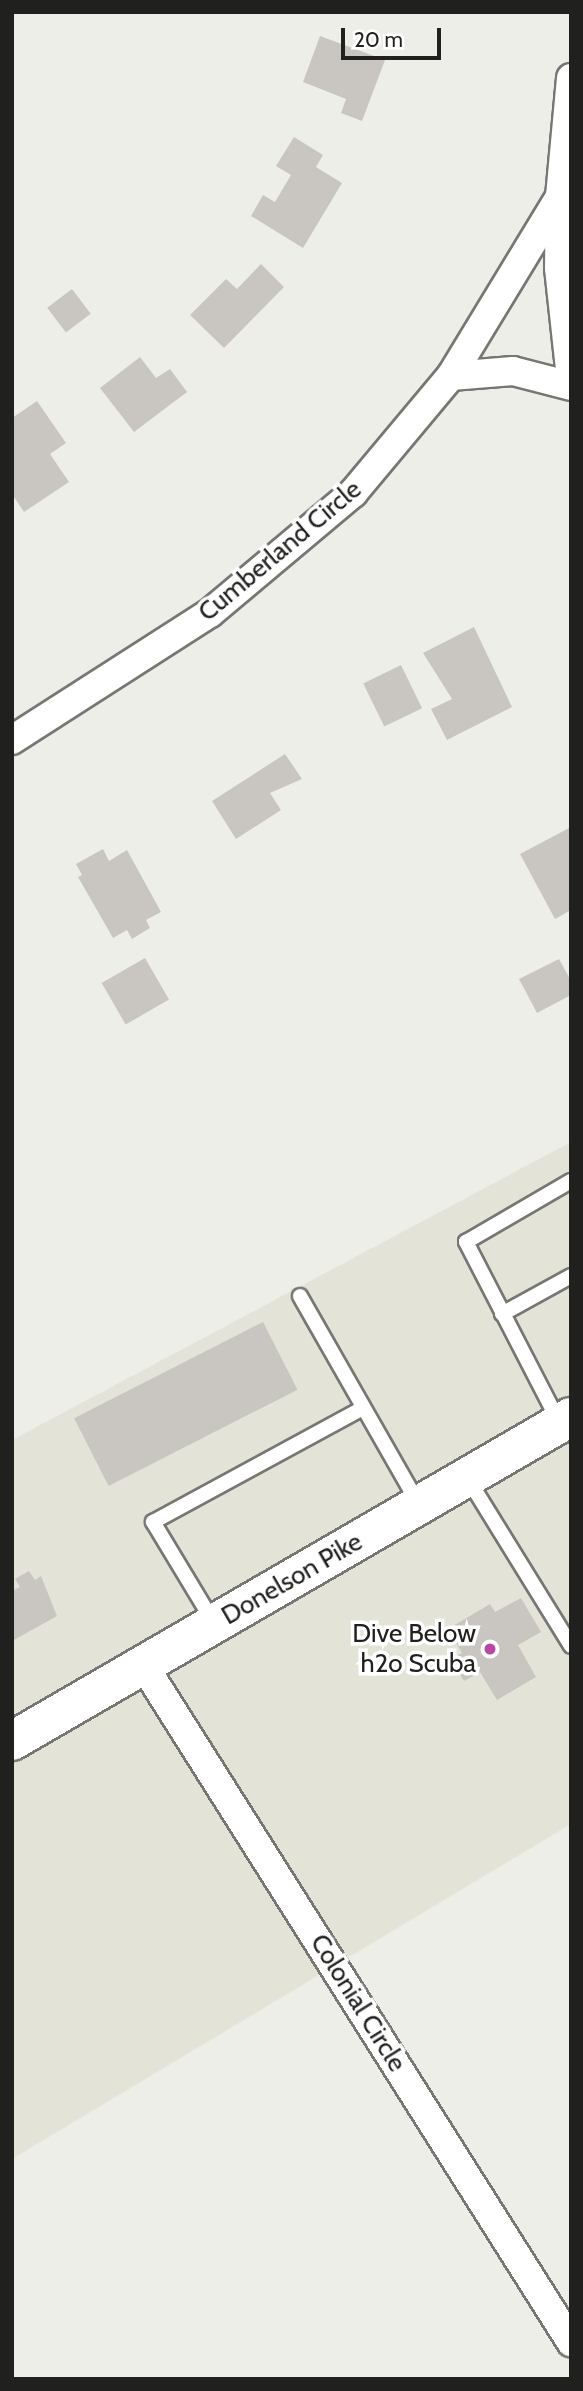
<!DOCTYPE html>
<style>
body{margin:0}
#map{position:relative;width:583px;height:2391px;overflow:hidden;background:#eeeee9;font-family:Cabin,sans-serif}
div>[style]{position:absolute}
.built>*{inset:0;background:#e3e3d7}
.building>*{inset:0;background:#c9c6c2;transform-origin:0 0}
.roads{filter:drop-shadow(2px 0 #777672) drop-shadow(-2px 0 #777672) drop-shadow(0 2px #777672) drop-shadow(0 -2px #777672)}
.service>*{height:14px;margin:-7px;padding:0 7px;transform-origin:7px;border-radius:7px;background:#fff}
.minor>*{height:28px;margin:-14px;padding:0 14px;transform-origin:14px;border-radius:14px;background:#fff}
.secondary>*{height:38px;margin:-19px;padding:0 19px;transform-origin:19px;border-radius:19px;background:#fff}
.dots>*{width:19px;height:19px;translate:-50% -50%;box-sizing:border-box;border:4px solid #fff;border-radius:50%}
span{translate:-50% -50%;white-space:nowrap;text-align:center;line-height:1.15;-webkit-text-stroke:7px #fff;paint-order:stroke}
.street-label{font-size:26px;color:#20201e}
.poi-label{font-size:26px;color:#20201e}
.right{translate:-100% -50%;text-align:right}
.frame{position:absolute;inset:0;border:14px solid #20201e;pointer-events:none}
.scale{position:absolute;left:341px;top:28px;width:100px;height:32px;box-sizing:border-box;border:4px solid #20201e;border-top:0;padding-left:9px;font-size:21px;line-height:24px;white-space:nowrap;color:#20201e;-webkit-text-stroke:5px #fff;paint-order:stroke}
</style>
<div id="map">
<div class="built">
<div style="clip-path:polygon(571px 1142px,571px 1824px,12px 2159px,12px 1440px)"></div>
</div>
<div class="building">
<div style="clip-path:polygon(320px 36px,385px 60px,362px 121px,341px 113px,346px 99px,303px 82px)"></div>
<div style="clip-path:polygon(294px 137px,323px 155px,316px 167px,342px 183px,303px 248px,251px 216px,263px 195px,275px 202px,291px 175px,276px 166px)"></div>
<div style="clip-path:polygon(261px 264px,284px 287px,224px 348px,190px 315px,226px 279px,237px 289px)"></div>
<div style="left:72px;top:289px;width:31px;height:31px;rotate:53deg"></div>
<div style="clip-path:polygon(140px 357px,156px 378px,170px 369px,187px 392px,134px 432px,100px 388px)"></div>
<div style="clip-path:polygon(37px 401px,66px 443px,50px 454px,69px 482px,24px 512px,12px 494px,12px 418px)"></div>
<div style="clip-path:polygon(474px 627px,512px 707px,447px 740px,431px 709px,452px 699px,423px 653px)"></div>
<div style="left:401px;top:665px;width:48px;height:42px;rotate:64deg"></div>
<div style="clip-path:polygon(285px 754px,302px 779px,270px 793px,281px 810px,236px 839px,212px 801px)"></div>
<div style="clip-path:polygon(571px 827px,571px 910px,555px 919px,520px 854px)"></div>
<div style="clip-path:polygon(103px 849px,109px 861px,127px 850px,161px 912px,146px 920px,150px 928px,132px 939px,127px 930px,113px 938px,78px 877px,82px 875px,76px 864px)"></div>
<div style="left:145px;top:958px;width:48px;height:50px;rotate:60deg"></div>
<div style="clip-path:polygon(559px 959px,571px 981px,571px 995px,537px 1013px,519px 979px)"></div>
<div style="left:263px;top:1322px;width:76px;height:212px;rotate:63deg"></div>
<div style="clip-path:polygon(29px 1571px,35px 1580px,41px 1576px,57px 1616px,12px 1641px,12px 1591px,20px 1587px,15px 1579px)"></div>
<div style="clip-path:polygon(521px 1598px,541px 1632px,518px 1645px,536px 1677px,497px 1700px,480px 1672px,464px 1681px,451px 1659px,462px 1653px,448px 1629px,490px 1604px,495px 1612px)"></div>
</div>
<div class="roads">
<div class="service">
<div style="left:300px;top:1296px;width:241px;rotate:60.3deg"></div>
<div style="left:502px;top:1314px;width:79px;rotate:-28.8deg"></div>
<div style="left:559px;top:1422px;width:203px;rotate:-117.3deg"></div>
<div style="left:466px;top:1242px;width:121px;rotate:-30.2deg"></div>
<div style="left:468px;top:1479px;width:196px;rotate:58.3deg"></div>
<div style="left:214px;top:1623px;width:118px;rotate:-121.1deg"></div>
<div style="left:153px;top:1522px;width:239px;rotate:-28.5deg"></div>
</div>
<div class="minor">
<div style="left:571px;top:78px;width:120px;rotate:95.3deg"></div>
<div style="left:560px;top:197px;width:71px;rotate:90.8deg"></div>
<div style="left:559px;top:268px;width:111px;rotate:83.8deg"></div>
<div style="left:451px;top:376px;width:62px;rotate:-4.6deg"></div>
<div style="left:513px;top:371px;width:60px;rotate:14.5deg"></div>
<div style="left:12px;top:740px;width:235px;rotate:-32.7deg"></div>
<div style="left:210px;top:613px;width:187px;rotate:-40deg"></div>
<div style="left:353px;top:493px;width:153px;rotate:-50.1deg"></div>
<div style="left:451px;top:376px;width:210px;rotate:-58.7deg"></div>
<div style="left:144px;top:1666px;width:800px;rotate:57.72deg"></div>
</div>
<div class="secondary">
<div style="left:12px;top:1741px;width:646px;rotate:-30.1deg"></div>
</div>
</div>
<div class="dots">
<div style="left:490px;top:1649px;background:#b848a5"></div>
</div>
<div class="street-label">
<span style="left:280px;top:551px;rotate:-40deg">Cumberland Circle</span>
<span style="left:292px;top:1579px;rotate:-30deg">Donelson Pike</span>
<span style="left:358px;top:2003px;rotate:58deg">Colonial Circle</span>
</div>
<div class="poi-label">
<span class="right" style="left:476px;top:1649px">Dive Below<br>h2o Scuba</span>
</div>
<div class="frame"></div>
<div class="scale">20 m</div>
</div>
